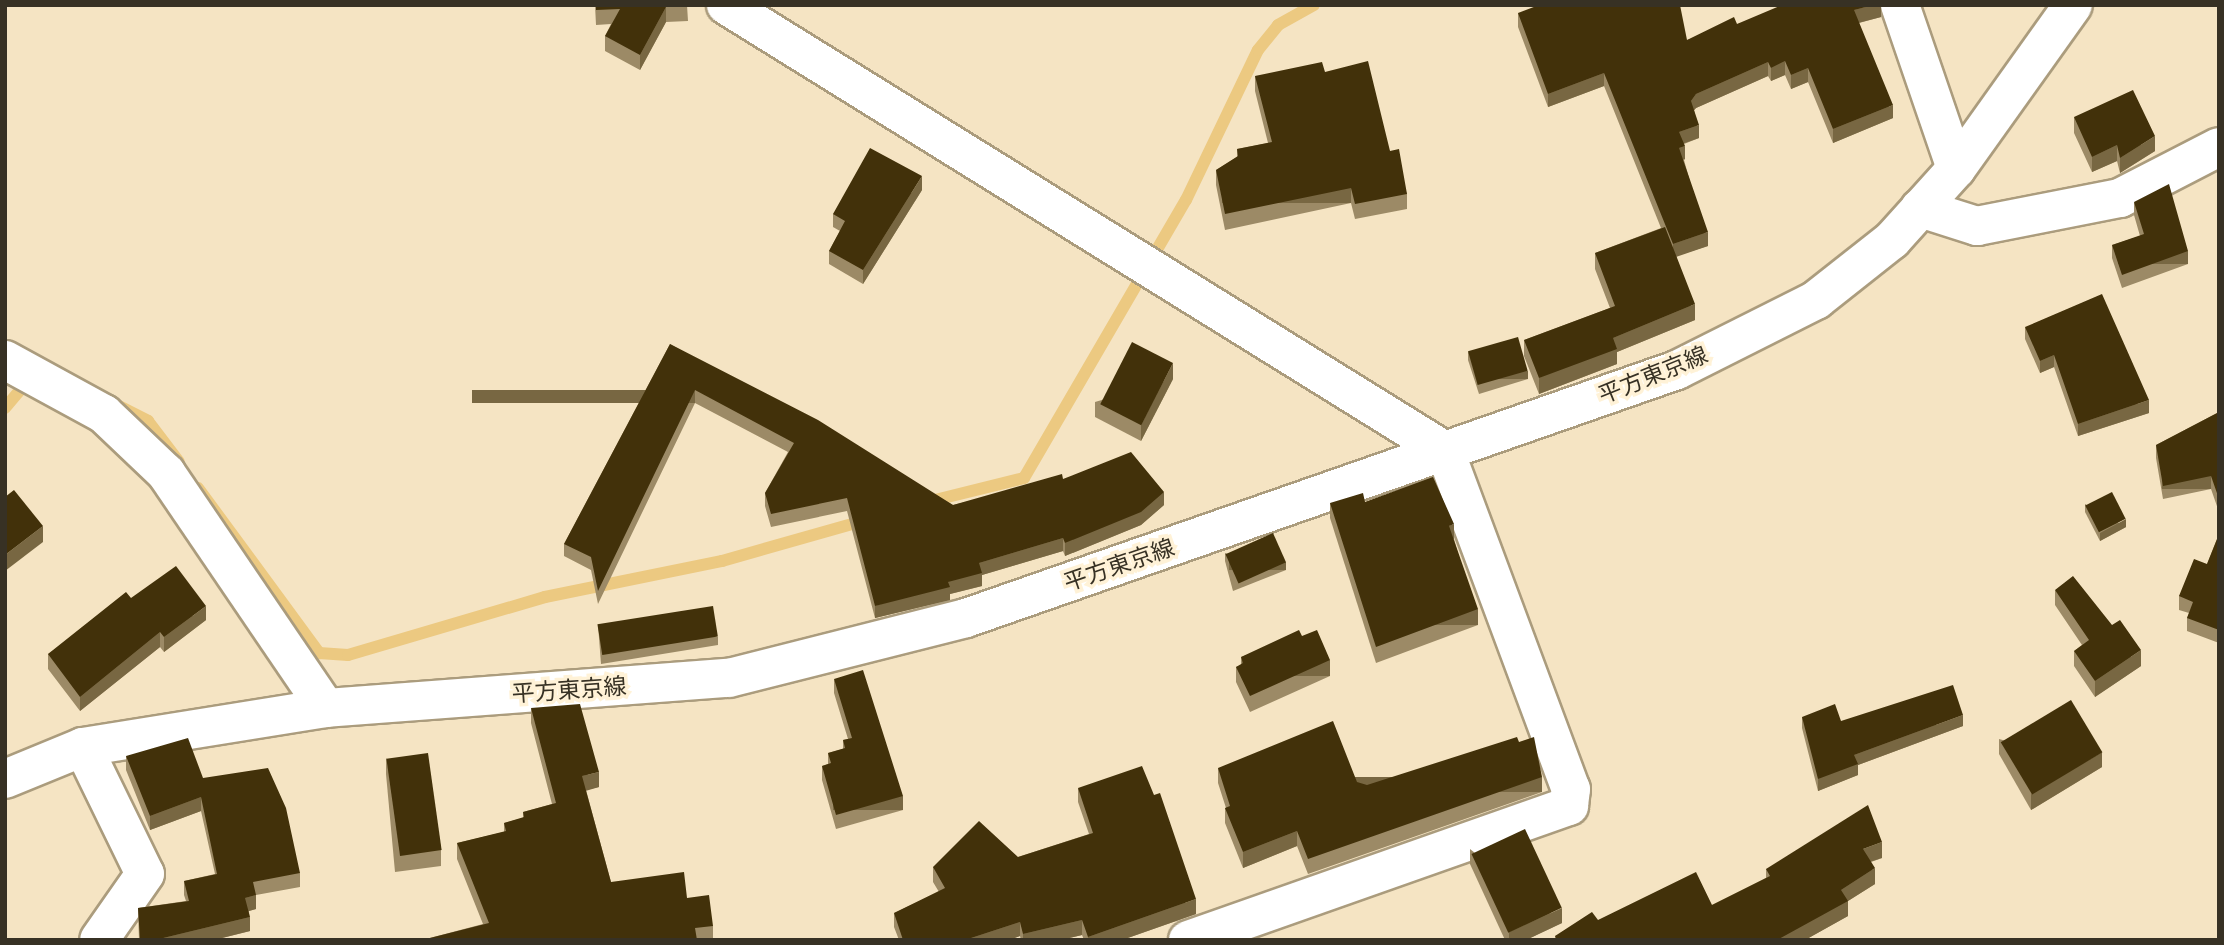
<!DOCTYPE html>
<meta charset="utf-8">
<style>
body{margin:0}
#map{position:relative;width:2224px;height:945px;overflow:hidden;background:#f5e4c3;font-family:Lora,"Noto Sans JP",serif}
div>[style]{position:absolute}
.stream>*{height:12px;margin:-6px;padding:0 6px;transform-origin:6px;border-radius:6px;background:#ecc981}
.roads{filter:drop-shadow(2px 0 #ab9c7d) drop-shadow(-2px 0 #ab9c7d) drop-shadow(0 2px #ab9c7d) drop-shadow(0 -2px #ab9c7d)}
.minor>*{height:38px;margin:-19px;padding:0 19px;transform-origin:19px;border-radius:19px;background:#fff}
.major>*{height:38px;margin:-19px;padding:0 19px;transform-origin:19px;border-radius:19px;background:#fff}
.wall>*{inset:0;background:#9c8a66}
.shaded-wall>*{inset:0;background:#786742;transform-origin:0 0}
.building>*{inset:0;background:#42310a;transform-origin:0 0}
span{translate:-50% -50%;white-space:nowrap;text-align:center;line-height:1.15;-webkit-text-stroke:7px #fff2d7;paint-order:stroke}
.street-label{font-size:23px;color:#373124}
.frame{position:absolute;inset:0;border:7px solid #373124;pointer-events:none}
</style>
<div id="map">
<div class="stream">
<div style="left:117px;top:405px;width:35px;rotate:27deg"></div>
<div style="left:148px;top:421px;width:51px;rotate:52.9deg"></div>
<div style="left:5px;top:408px;width:39px;rotate:-50deg"></div>
<div style="left:198px;top:488px;width:205px;rotate:53.7deg"></div>
<div style="left:319px;top:653px;width:29px;rotate:4deg"></div>
<div style="left:348px;top:655px;width:205px;rotate:-16.4deg"></div>
<div style="left:545px;top:597px;width:181px;rotate:-11.5deg"></div>
<div style="left:722px;top:561px;width:150px;rotate:-15.9deg"></div>
<div style="left:927px;top:502px;width:100px;rotate:-13.9deg"></div>
<div style="left:1024px;top:478px;width:322px;rotate:-59.8deg"></div>
<div style="left:1186px;top:200px;width:166px;rotate:-64.4deg"></div>
<div style="left:1258px;top:50px;width:32px;rotate:-51deg"></div>
<div style="left:1278px;top:25px;width:41px;rotate:-29.1deg"></div>
</div>
<div class="roads">
<div class="minor">
<div style="left:726px;top:5px;width:846px;rotate:31.81deg"></div>
<div style="left:1445px;top:451px;width:361px;rotate:69.6deg"></div>
<div style="left:1571px;top:789px;width:17px;rotate:97deg"></div>
<div style="left:1569px;top:806px;width:404px;rotate:160.6deg"></div>
<div style="left:1900px;top:5px;width:173px;rotate:71.1deg"></div>
<div style="left:1920px;top:208px;width:60px;rotate:17.5deg"></div>
<div style="left:1977px;top:226px;width:146px;rotate:-11.1deg"></div>
<div style="left:2120px;top:198px;width:111px;rotate:-27.3deg"></div>
<div style="left:5px;top:360px;width:113px;rotate:28.6deg"></div>
<div style="left:104px;top:414px;width:86px;rotate:43.6deg"></div>
<div style="left:166px;top:473px;width:284px;rotate:55.8deg"></div>
<div style="left:83px;top:747px;width:141px;rotate:64deg"></div>
<div style="left:145px;top:874px;width:80px;rotate:124.9deg"></div>
</div>
<div class="major">
<div style="left:5px;top:779px;width:84px;rotate:-22.3deg"></div>
<div style="left:83px;top:747px;width:246px;rotate:-9.1deg"></div>
<div style="left:326px;top:708px;width:404px;rotate:-4.3deg"></div>
<div style="left:729px;top:678px;width:244px;rotate:-14.2deg"></div>
<div style="left:966px;top:618px;width:753px;rotate:-19.23deg"></div>
<div style="left:1677px;top:370px;width:156px;rotate:-26.7deg"></div>
<div style="left:1816px;top:300px;width:97px;rotate:-38.3deg"></div>
<div style="left:1892px;top:240px;width:96px;rotate:-48deg"></div>
<div style="left:1956px;top:169px;width:201px;rotate:-54.5deg"></div>
</div>
</div>
<div class="wall">
<div style="clip-path:polygon(595px 5px,687px 5px,688px 21px,666px 22px,640px 70px,605px 51px,605px 36px,611px 24px,596px 25px)"></div>
<div style="clip-path:polygon(1881px 5px,1881px 17px,1859px 23px,1893px 118px,1833px 143px,1808px 82px,1791px 89px,1785px 75px,1771px 81px,1768px 76px,1696px 108px,1694px 110px,1699px 138px,1684px 144px,1685px 159px,1684px 160px,1708px 246px,1676px 256px,1695px 320px,1617px 352px,1617px 364px,1539px 394px,1524px 356px,1524px 340px,1610px 308px,1595px 269px,1595px 253px,1661px 228px,1604px 86px,1548px 107px,1518px 27px,1518px 13px,1687px 40px,1737px 24px)"></div>
<div style="clip-path:polygon(1325px 72px,1390px 151px,1407px 194px,1407px 209px,1355px 219px,1351px 203px,1225px 230px,1216px 185px,1216px 170px,1237px 157px,1237px 149px,1268px 143px,1255px 91px,1255px 76px)"></div>
<div style="clip-path:polygon(2074px 117px,2155px 151px,2120px 173px,2117px 161px,2092px 172px,2074px 133px)"></div>
<div style="clip-path:polygon(922px 190px,863px 284px,829px 264px,829px 251px,840px 231px,833px 227px,833px 214px)"></div>
<div style="clip-path:polygon(2134px 202px,2188px 264px,2122px 288px,2112px 258px,2112px 245px,2140px 236px,2134px 215px)"></div>
<div style="clip-path:polygon(2025px 327px,2149px 413px,2078px 436px,2054px 367px,2040px 373px,2025px 339px)"></div>
<div style="clip-path:polygon(670px 344px,953px 505px,1063px 479px,1164px 505px,1141px 525px,1065px 556px,1063px 551px,982px 575px,982px 586px,950px 594px,950px 600px,875px 618px,847px 511px,771px 527px,765px 506px,765px 493px,788px 452px,695px 403px,598px 604px,591px 570px,564px 556px,564px 544px)"></div>
<div style="clip-path:polygon(1468px 352px,1528px 379px,1479px 394px,1468px 360px)"></div>
<div style="clip-path:polygon(1173px 379px,1141px 441px,1095px 417px,1095px 402px)"></div>
<div style="clip-path:polygon(2219px 412px,2219px 512px,2211px 489px,2163px 499px,2156px 458px,2156px 445px)"></div>
<div style="clip-path:polygon(1365px 502px,1454px 539px,1478px 625px,1376px 663px,1330px 518px,1330px 503px)"></div>
<div style="clip-path:polygon(2085px 504px,2126px 527px,2100px 541px,2085px 512px)"></div>
<div style="clip-path:polygon(2219px 534px,2219px 643px,2187px 631px,2187px 618px,2189px 613px,2179px 610px,2179px 596px,2207px 564px)"></div>
<div style="clip-path:polygon(1225px 553px,1286px 570px,1233px 591px,1225px 561px)"></div>
<div style="clip-path:polygon(2055px 590px,2141px 666px,2095px 697px,2074px 666px,2074px 651px,2082px 645px,2055px 605px)"></div>
<div style="clip-path:polygon(131px 598px,206px 620px,164px 652px,160px 647px,80px 711px,48px 669px,48px 654px)"></div>
<div style="clip-path:polygon(598px 625px,718px 637px,718px 645px,601px 664px)"></div>
<div style="clip-path:polygon(1302px 636px,1330px 676px,1250px 712px,1236px 682px,1236px 667px,1241px 665px,1241px 657px)"></div>
<div style="clip-path:polygon(834px 679px,903px 810px,836px 829px,822px 780px,822px 766px,828px 764px,828px 753px,843px 749px,843px 740px,848px 739px,834px 693px)"></div>
<div style="clip-path:polygon(531px 708px,599px 787px,586px 790px,611px 882px,687px 898px,713px 926px,713px 940px,422px 940px,483px 924px,457px 859px,457px 843px,504px 832px,504px 823px,523px 818px,523px 812px,552px 804px,531px 723px)"></div>
<div style="clip-path:polygon(1802px 717px,1841px 721px,1963px 726px,1858px 765px,1858px 775px,1818px 791px,1802px 728px)"></div>
<div style="clip-path:polygon(1999px 739px,2102px 767px,2031px 810px,1999px 754px)"></div>
<div style="clip-path:polygon(1519px 742px,1542px 792px,1308px 874px,1297px 846px,1243px 868px,1225px 823px,1225px 808px,1226px 808px,1218px 783px,1218px 768px,1357px 782px,1367px 785px)"></div>
<div style="clip-path:polygon(126px 756px,203px 778px,300px 873px,300px 887px,256px 895px,256px 909px,249px 911px,250px 931px,214px 940px,139px 940px,138px 908px,186px 901px,184px 895px,184px 881px,215px 874px,201px 811px,150px 830px,126px 770px)"></div>
<div style="clip-path:polygon(386px 758px,441px 850px,441px 866px,395px 872px,386px 774px)"></div>
<div style="clip-path:polygon(1078px 788px,1196px 914px,1122px 940px,1084px 940px,1082px 935px,1061px 940px,1021px 940px,1020px 936px,1009px 940px,899px 940px,894px 927px,894px 913px,939px 892px,933px 882px,933px 867px,1018px 857px,1089px 834px,1078px 802px)"></div>
<div style="clip-path:polygon(1470px 849px,1562px 923px,1526px 940px,1505px 940px,1470px 864px)"></div>
<div style="clip-path:polygon(1882px 858px,1871px 862px,1875px 884px,1848px 901px,1848px 916px,1805px 940px,1555px 940px,1555px 936px,1598px 920px,1712px 905px,1766px 878px,1766px 869px)"></div>
</div>
<div class="shaded-wall">
<div style="clip-path:polygon(1874px 5px,1881px 5px,1881px 17px,1854px 24px,1854px 10px)"></div>
<div style="clip-path:polygon(666px 7px,666px 22px,640px 70px,640px 55px)"></div>
<div style="clip-path:polygon(1785px 61px,1785px 75px,1771px 81px,1771px 68px)"></div>
<div style="clip-path:polygon(1768px 62px,1768px 76px,1696px 108px,1691px 114px,1691px 101px,1696px 94px)"></div>
<div style="clip-path:polygon(1808px 68px,1808px 82px,1791px 89px,1791px 75px)"></div>
<div style="clip-path:polygon(1604px 73px,1604px 86px,1548px 107px,1548px 94px)"></div>
<div style="clip-path:polygon(1893px 105px,1893px 118px,1833px 143px,1833px 129px)"></div>
<div style="clip-path:polygon(1699px 125px,1699px 138px,1679px 145px,1679px 132px)"></div>
<div style="clip-path:polygon(2155px 136px,2155px 151px,2120px 173px,2120px 158px)"></div>
<div style="clip-path:polygon(2117px 145px,2117px 161px,2092px 172px,2092px 157px)"></div>
<div style="clip-path:polygon(1685px 146px,1685px 159px,1679px 161px,1679px 148px)"></div>
<div style="clip-path:polygon(922px 176px,922px 190px,863px 284px,863px 270px)"></div>
<div style="left:1351px;top:188px;width:15px;height:129px;rotate:90deg"></div>
<div style="clip-path:polygon(1708px 232px,1708px 246px,1673px 258px,1673px 244px)"></div>
<div style="left:2188px;top:251px;width:13px;height:70px;rotate:90deg"></div>
<div style="clip-path:polygon(1695px 304px,1695px 320px,1617px 352px,1617px 364px,1539px 394px,1539px 378px,1613px 338px)"></div>
<div style="clip-path:polygon(2054px 355px,2054px 367px,2040px 373px,2040px 361px)"></div>
<div style="clip-path:polygon(1173px 363px,1173px 379px,1141px 441px,1141px 425px)"></div>
<div style="left:1528px;top:371px;width:8px;height:51px;rotate:90deg"></div>
<div style="left:695px;top:390px;width:13px;height:223px;rotate:90deg"></div>
<div style="clip-path:polygon(2149px 400px,2149px 413px,2078px 436px,2078px 424px)"></div>
<div style="left:2211px;top:476px;width:13px;height:49px;rotate:90deg"></div>
<div style="clip-path:polygon(1164px 492px,1164px 505px,1141px 525px,1065px 556px,1065px 543px)"></div>
<div style="clip-path:polygon(2126px 519px,2126px 527px,2100px 541px,2100px 533px)"></div>
<div style="clip-path:polygon(1454px 524px,1454px 539px,1449px 541px,1449px 526px)"></div>
<div style="clip-path:polygon(43px 526px,43px 542px,5px 571px,5px 555px)"></div>
<div style="clip-path:polygon(1063px 538px,1063px 551px,982px 575px,982px 586px,950px 594px,950px 600px,875px 618px,875px 606px,948px 582px,979px 563px)"></div>
<div style="left:1286px;top:562px;width:8px;height:57px;rotate:90deg"></div>
<div style="clip-path:polygon(206px 606px,206px 620px,164px 652px,164px 637px)"></div>
<div style="left:1478px;top:609px;width:16px;height:109px;rotate:90deg"></div>
<div style="clip-path:polygon(160px 632px,160px 647px,80px 711px,80px 697px)"></div>
<div style="clip-path:polygon(2141px 650px,2141px 666px,2095px 697px,2095px 681px)"></div>
<div style="left:1330px;top:660px;width:16px;height:88px;rotate:90deg"></div>
<div style="clip-path:polygon(1963px 715px,1963px 726px,1858px 765px,1858px 775px,1818px 791px,1818px 779px,1854px 755px)"></div>
<div style="clip-path:polygon(2102px 752px,2102px 767px,2031px 810px,2031px 794px)"></div>
<div style="clip-path:polygon(599px 772px,599px 787px,582px 792px,582px 776px)"></div>
<div style="left:1542px;top:777px;width:15px;height:248px;rotate:90deg"></div>
<div style="left:903px;top:796px;width:14px;height:70px;rotate:90deg"></div>
<div style="clip-path:polygon(201px 797px,201px 811px,150px 830px,150px 816px)"></div>
<div style="clip-path:polygon(1297px 831px,1297px 846px,1243px 868px,1243px 852px)"></div>
<div style="clip-path:polygon(1882px 842px,1882px 858px,1863px 864px,1863px 849px)"></div>
<div style="clip-path:polygon(1875px 868px,1875px 884px,1848px 901px,1848px 916px,1805px 940px,1777px 940px,1841px 890px)"></div>
<div style="clip-path:polygon(256px 895px,256px 909px,245px 912px,245px 898px)"></div>
<div style="clip-path:polygon(1196px 899px,1196px 914px,1122px 940px,1088px 940px,1088px 937px)"></div>
<div style="clip-path:polygon(1562px 908px,1562px 923px,1526px 940px,1509px 940px,1509px 932px)"></div>
<div style="clip-path:polygon(250px 917px,250px 931px,214px 940px,155px 940px)"></div>
<div style="clip-path:polygon(1082px 920px,1082px 935px,1061px 940px,1023px 940px,1023px 934px)"></div>
<div style="clip-path:polygon(1020px 922px,1020px 936px,1009px 940px,965px 940px)"></div>
</div>
<div class="building">
<div style="clip-path:polygon(596px 5px,687px 5px,688px 6px,666px 7px,640px 55px,605px 36px,620px 9px,596px 10px)"></div>
<div style="clip-path:polygon(1539px 5px,1680px 5px,1687px 40px,1734px 17px,1737px 24px,1782px 5px,1874px 5px,1854px 10px,1893px 105px,1833px 129px,1808px 68px,1791px 75px,1785px 61px,1771px 68px,1768px 62px,1696px 94px,1691px 101px,1699px 125px,1679px 132px,1685px 146px,1679px 148px,1708px 232px,1673px 244px,1604px 73px,1548px 94px,1518px 13px)"></div>
<div style="clip-path:polygon(1368px 61px,1390px 151px,1399px 149px,1407px 194px,1355px 204px,1351px 188px,1225px 214px,1216px 170px,1238px 156px,1237px 149px,1272px 142px,1255px 76px,1322px 62px,1325px 72px)"></div>
<div style="clip-path:polygon(2133px 90px,2155px 136px,2120px 158px,2117px 145px,2092px 157px,2074px 117px)"></div>
<div style="clip-path:polygon(870px 148px,922px 176px,863px 270px,829px 251px,845px 221px,833px 214px)"></div>
<div style="clip-path:polygon(2169px 184px,2188px 251px,2122px 275px,2112px 245px,2144px 234px,2134px 202px)"></div>
<div style="clip-path:polygon(1665px 227px,1695px 304px,1613px 338px,1617px 349px,1539px 378px,1524px 340px,1615px 306px,1595px 253px)"></div>
<div style="clip-path:polygon(2102px 294px,2149px 400px,2078px 424px,2054px 355px,2040px 361px,2025px 327px)"></div>
<div style="left:1518px;top:337px;width:35px;height:52px;rotate:74deg"></div>
<div style="left:1132px;top:342px;width:46px;height:70px;rotate:27deg"></div>
<div style="clip-path:polygon(670px 344px,818px 420px,953px 505px,1062px 474px,1063px 479px,1131px 452px,1164px 492px,1141px 512px,1065px 543px,1063px 538px,979px 563px,982px 573px,948px 582px,950px 587px,875px 606px,847px 498px,771px 514px,765px 493px,794px 443px,695px 390px,598px 591px,591px 557px,564px 544px)"></div>
<div style="clip-path:polygon(2219px 412px,2219px 499px,2211px 476px,2163px 486px,2156px 445px)"></div>
<div style="clip-path:polygon(1433px 477px,1454px 524px,1449px 526px,1478px 609px,1376px 647px,1330px 503px,1363px 493px,1365px 502px)"></div>
<div style="clip-path:polygon(14px 490px,43px 526px,5px 555px,5px 497px)"></div>
<div style="left:2112px;top:492px;width:30px;height:30px;rotate:63deg"></div>
<div style="left:1273px;top:533px;width:32px;height:52px;rotate:66deg"></div>
<div style="clip-path:polygon(2219px 534px,2219px 630px,2187px 618px,2193px 602px,2179px 596px,2194px 559px,2207px 564px)"></div>
<div style="clip-path:polygon(176px 566px,206px 606px,164px 637px,160px 632px,80px 697px,48px 654px,126px 592px,131px 598px)"></div>
<div style="clip-path:polygon(2073px 576px,2112px 625px,2120px 620px,2141px 650px,2095px 681px,2074px 651px,2089px 640px,2055px 590px)"></div>
<div style="left:713px;top:606px;width:31px;height:117px;rotate:81deg"></div>
<div style="clip-path:polygon(1299px 630px,1302px 636px,1317px 630px,1330px 660px,1250px 696px,1236px 667px,1243px 663px,1241px 657px)"></div>
<div style="clip-path:polygon(863px 670px,903px 796px,836px 815px,822px 766px,831px 763px,828px 753px,845px 748px,843px 740px,852px 738px,834px 679px)"></div>
<div style="clip-path:polygon(1953px 685px,1963px 715px,1854px 755px,1858px 764px,1818px 779px,1802px 717px,1835px 704px,1841px 721px)"></div>
<div style="left:2071px;top:700px;width:61px;height:82px;rotate:59deg"></div>
<div style="clip-path:polygon(580px 704px,599px 772px,582px 776px,611px 882px,684px 872px,687px 898px,709px 895px,713px 926px,695px 928px,697px 940px,422px 940px,489px 923px,457px 843px,506px 831px,504px 823px,524px 817px,523px 812px,556px 803px,531px 708px)"></div>
<div style="clip-path:polygon(1333px 721px,1357px 782px,1367px 785px,1517px 737px,1519px 742px,1534px 737px,1542px 777px,1308px 859px,1297px 831px,1243px 852px,1225px 808px,1230px 806px,1218px 768px)"></div>
<div style="clip-path:polygon(188px 738px,203px 778px,268px 768px,286px 808px,300px 873px,253px 882px,256px 895px,245px 898px,250px 917px,155px 940px,140px 940px,138px 908px,189px 901px,184px 881px,217px 874px,201px 797px,150px 816px,126px 756px)"></div>
<div style="left:428px;top:753px;width:98px;height:42px;rotate:82deg"></div>
<div style="clip-path:polygon(1142px 766px,1154px 795px,1160px 793px,1196px 899px,1088px 937px,1082px 920px,1023px 934px,1020px 922px,965px 940px,903px 940px,894px 913px,945px 888px,933px 867px,979px 821px,1018px 857px,1093px 833px,1078px 788px)"></div>
<div style="clip-path:polygon(1868px 805px,1882px 842px,1863px 849px,1875px 868px,1841px 890px,1848px 901px,1777px 940px,1557px 940px,1555px 936px,1592px 912px,1598px 920px,1696px 872px,1712px 905px,1770px 876px,1766px 869px)"></div>
<div style="left:1525px;top:829px;width:87px;height:59px;rotate:65deg"></div>
</div>
<div class="street-label">
<span style="left:1653px;top:375px;rotate:-22deg">平方東京線</span>
<span style="left:1119px;top:565px;rotate:-19deg">平方東京線</span>
<span style="left:569px;top:690px;rotate:-4deg">平方東京線</span>
</div>
<div class="frame"></div>
</div>
